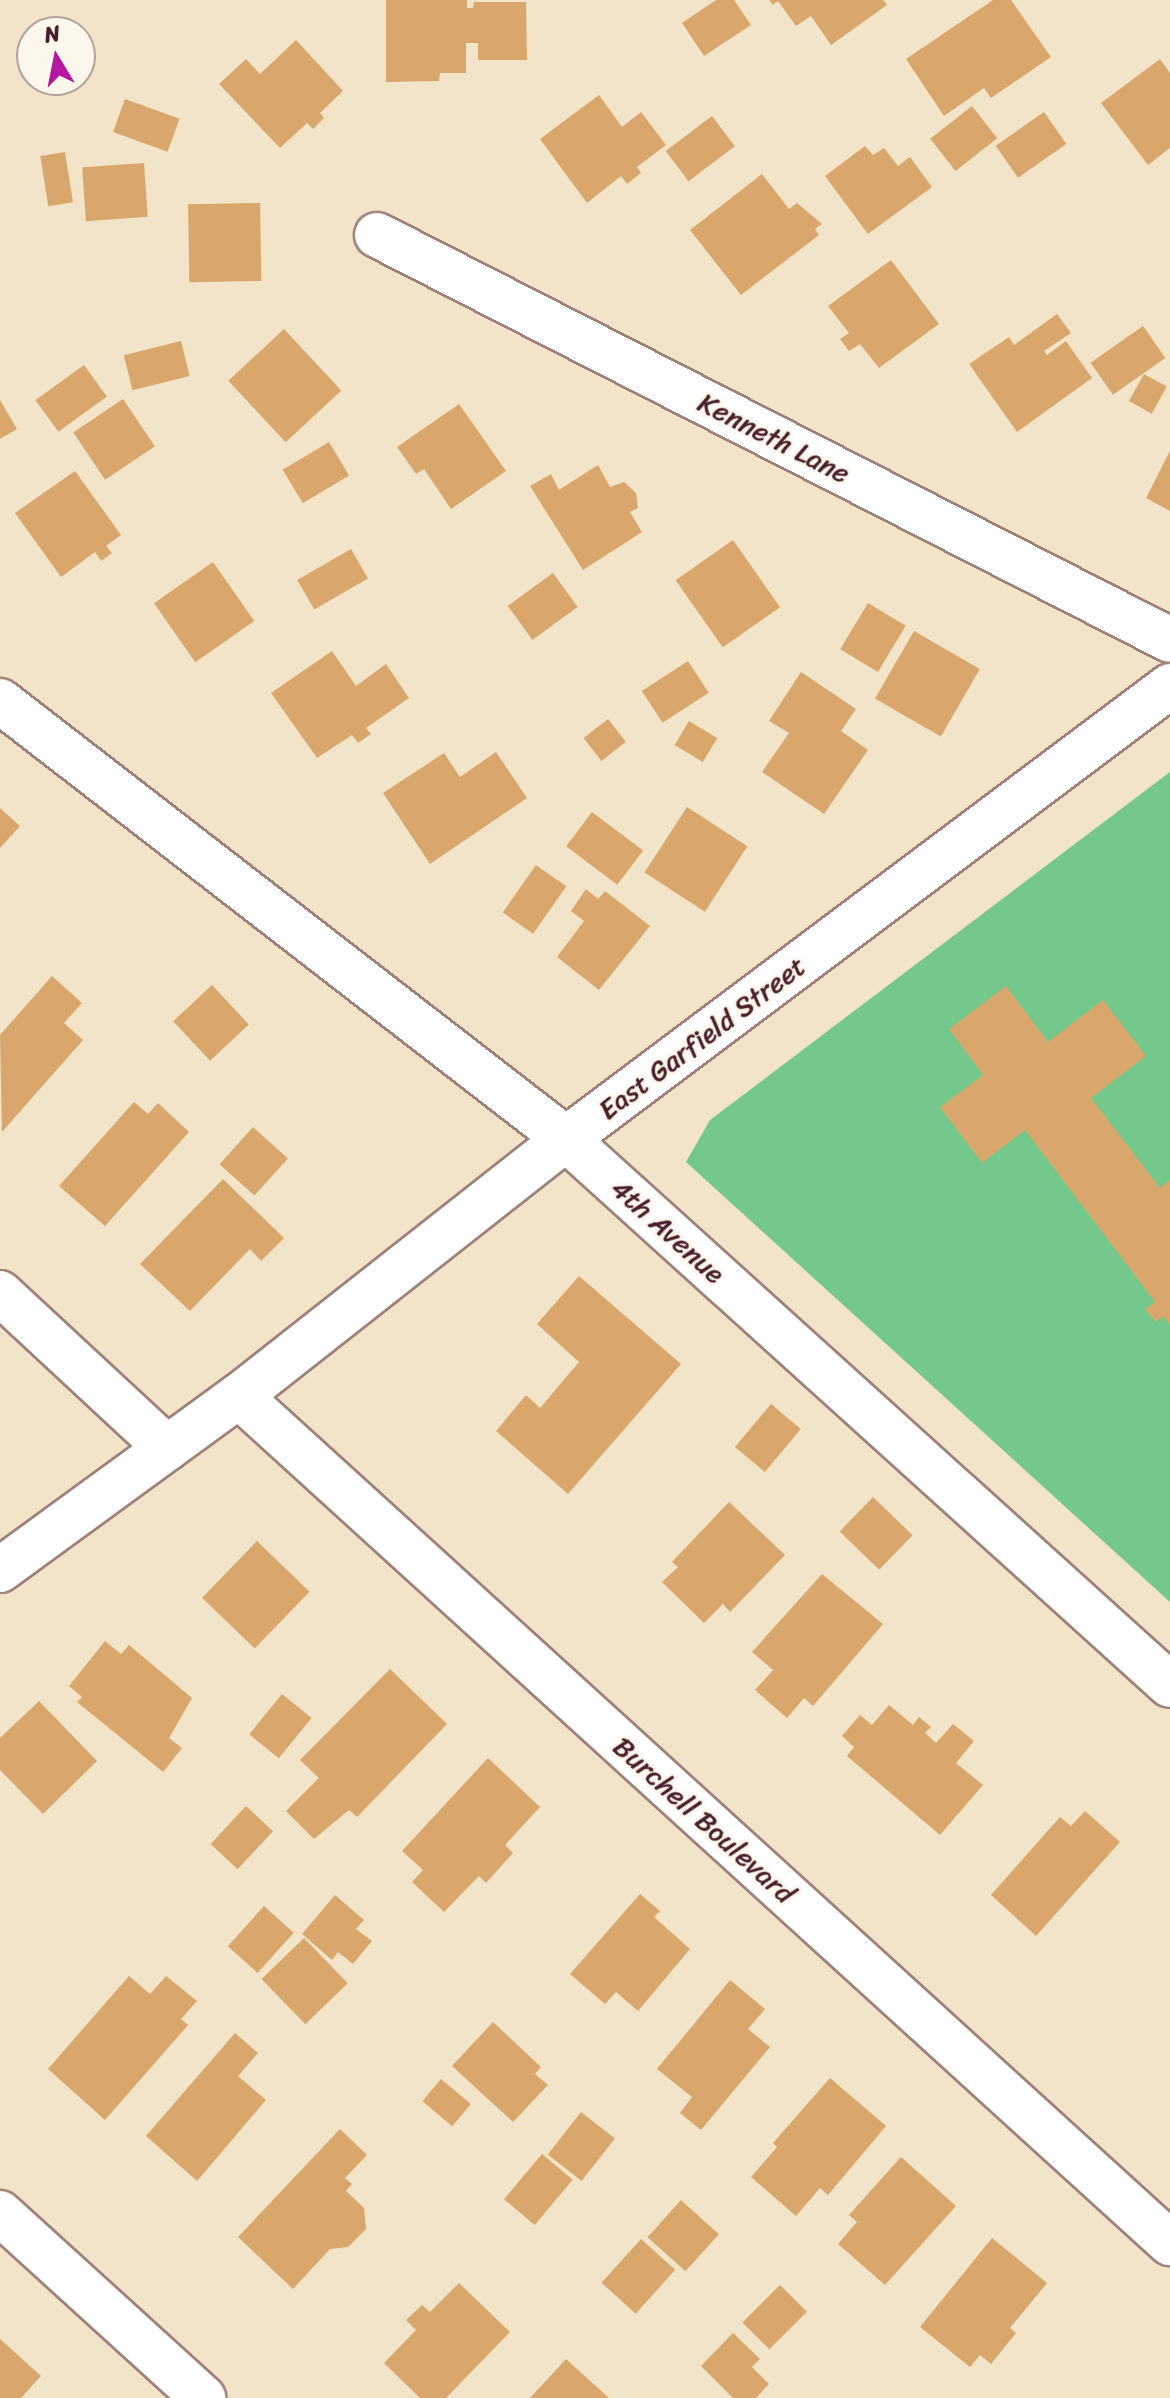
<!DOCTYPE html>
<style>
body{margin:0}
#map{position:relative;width:1170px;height:2398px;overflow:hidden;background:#f2e4c8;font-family:Sriracha,sans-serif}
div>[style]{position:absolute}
.green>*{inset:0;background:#75c88b}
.building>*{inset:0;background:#d9a76c;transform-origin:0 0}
.roads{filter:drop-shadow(2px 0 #9e827a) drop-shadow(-2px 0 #9e827a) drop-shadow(0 2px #9e827a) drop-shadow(0 -2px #9e827a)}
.minor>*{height:44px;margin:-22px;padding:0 22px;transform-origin:22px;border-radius:22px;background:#fff}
span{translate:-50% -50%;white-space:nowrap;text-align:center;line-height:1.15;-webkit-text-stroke:6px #fbf7ec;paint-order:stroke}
.street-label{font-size:28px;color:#4a1f2b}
.north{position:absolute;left:16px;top:16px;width:80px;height:80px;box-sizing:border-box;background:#fbf7ec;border:2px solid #b4a19f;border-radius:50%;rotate:350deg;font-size:22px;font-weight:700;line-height:32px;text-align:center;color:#4a1f2b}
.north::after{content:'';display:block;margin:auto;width:28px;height:36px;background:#b5179e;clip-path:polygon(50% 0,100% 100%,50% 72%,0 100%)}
</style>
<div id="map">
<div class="green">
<div style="clip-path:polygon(1170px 772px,1170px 1602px,686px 1162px,710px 1120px)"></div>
</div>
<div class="building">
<div style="clip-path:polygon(386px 0,467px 0,467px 8px,473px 8px,474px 2px,526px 2px,527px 60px,478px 60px,478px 43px,466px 43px,466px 73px,440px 73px,439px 81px,386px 82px)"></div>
<div style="clip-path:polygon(716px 0,734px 0,751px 25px,704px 56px,682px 23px)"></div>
<div style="clip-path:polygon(769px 0,883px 0,887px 5px,831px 45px,811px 16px,796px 26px,778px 1px,773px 5px)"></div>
<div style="clip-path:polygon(993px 0,1011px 0,1051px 57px,991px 98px,984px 88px,944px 116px,906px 59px)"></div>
<div style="clip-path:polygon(296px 40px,343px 91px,320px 113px,324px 118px,313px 129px,307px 123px,280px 148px,219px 84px,246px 59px,260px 74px)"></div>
<div style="clip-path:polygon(1160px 59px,1170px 73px,1170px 148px,1148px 165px,1101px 103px)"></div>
<div style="clip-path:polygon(599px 95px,622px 127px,641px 112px,666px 145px,637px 167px,641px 173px,627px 184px,621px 176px,587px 203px,540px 139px)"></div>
<div style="left:125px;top:99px;width:58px;height:35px;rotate:20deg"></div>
<div style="left:972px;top:106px;width:41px;height:53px;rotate:52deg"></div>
<div style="left:1044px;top:112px;width:39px;height:59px;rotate:55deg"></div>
<div style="left:712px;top:116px;width:38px;height:58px;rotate:53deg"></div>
<div style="clip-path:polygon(865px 146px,873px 155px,884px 148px,898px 166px,910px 157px,932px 187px,868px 234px,825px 176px)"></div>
<div style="left:65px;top:152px;width:51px;height:25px;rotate:81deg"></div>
<div style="left:144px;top:163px;width:54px;height:62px;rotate:86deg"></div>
<div style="clip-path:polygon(762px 174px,789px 209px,797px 203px,822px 224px,815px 229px,819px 235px,741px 295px,690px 230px)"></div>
<div style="left:260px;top:203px;width:78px;height:72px;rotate:89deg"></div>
<div style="clip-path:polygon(891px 260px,939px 324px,879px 368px,860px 344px,849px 351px,840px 339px,849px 333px,828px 306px)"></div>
<div style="clip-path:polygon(1057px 314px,1071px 333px,1044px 351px,1047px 355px,1066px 341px,1092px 378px,1017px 432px,969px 364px,1009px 337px,1014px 345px)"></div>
<div style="left:1143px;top:326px;width:39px;height:64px;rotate:55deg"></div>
<div style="left:284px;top:329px;width:84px;height:76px;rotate:47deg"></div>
<div style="left:181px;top:341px;width:36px;height:59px;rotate:76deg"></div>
<div style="left:84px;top:365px;width:39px;height:60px;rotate:54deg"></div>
<div style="left:1144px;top:374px;width:26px;height:31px;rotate:29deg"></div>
<div style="left:123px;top:399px;width:57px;height:60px;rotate:56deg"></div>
<div style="clip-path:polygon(0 400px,17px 429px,0 439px)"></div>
<div style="clip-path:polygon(459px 404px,506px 471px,451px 509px,424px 469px,416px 474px,397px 447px)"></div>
<div style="left:329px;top:442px;width:39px;height:54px;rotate:59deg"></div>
<div style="clip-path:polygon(1170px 451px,1170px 511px,1146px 498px)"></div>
<div style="clip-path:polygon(598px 465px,610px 487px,624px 482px,636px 493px,638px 508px,630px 512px,642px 532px,583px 570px,530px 486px,551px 474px,559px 490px)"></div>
<div style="clip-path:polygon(75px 471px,121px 535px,106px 546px,112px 553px,101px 561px,95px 552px,61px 577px,15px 513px)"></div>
<div style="left:733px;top:540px;width:82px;height:70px;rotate:55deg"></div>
<div style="left:351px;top:549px;width:34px;height:62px;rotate:60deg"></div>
<div style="left:213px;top:562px;width:72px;height:72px;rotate:55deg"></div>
<div style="left:553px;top:573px;width:42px;height:56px;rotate:54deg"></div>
<div style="left:868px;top:603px;width:44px;height:54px;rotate:31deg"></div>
<div style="left:914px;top:631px;width:76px;height:78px;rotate:30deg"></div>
<div style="clip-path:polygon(332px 651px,356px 686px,386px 664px,409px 698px,366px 728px,371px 734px,358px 743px,352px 735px,317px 758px,271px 693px)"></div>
<div style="left:688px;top:661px;width:38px;height:55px;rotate:57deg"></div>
<div style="clip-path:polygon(801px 672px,856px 709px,841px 731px,868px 750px,824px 814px,762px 772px,789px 733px,769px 721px)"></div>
<div style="left:608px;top:719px;width:29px;height:31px;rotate:52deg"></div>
<div style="left:689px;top:721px;width:33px;height:28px;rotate:31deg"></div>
<div style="clip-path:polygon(496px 752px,527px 798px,430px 864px,383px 793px,444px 753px,460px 777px)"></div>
<div style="left:687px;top:807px;width:72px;height:78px;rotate:33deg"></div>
<div style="clip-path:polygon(0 808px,20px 826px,0 848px)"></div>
<div style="left:592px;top:812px;width:64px;height:43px;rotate:37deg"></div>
<div style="left:536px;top:865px;width:37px;height:58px;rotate:35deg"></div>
<div style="clip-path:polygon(586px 889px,598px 899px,605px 891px,650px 926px,599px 990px,557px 957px,584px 921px,571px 911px)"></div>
<div style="clip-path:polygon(52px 976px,82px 1003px,64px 1023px,83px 1040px,2px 1132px,0 1035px)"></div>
<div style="left:212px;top:985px;width:54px;height:53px;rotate:47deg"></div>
<div style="clip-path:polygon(1006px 986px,1048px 1042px,1103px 1000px,1146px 1056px,1091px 1098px,1160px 1188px,1170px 1180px,1170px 1325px,1163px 1316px,1156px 1322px,1145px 1309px,1155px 1302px,1025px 1130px,982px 1163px,940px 1107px,983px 1075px,949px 1029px)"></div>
<div style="clip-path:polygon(134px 1102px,148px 1114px,158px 1103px,189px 1132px,105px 1226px,59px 1186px)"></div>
<div style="left:253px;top:1127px;width:47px;height:50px;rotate:42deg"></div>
<div style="clip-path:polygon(223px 1179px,284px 1238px,261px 1261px,250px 1249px,190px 1311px,140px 1264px)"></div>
<div style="clip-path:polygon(579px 1276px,681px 1364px,568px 1494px,496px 1431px,526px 1395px,540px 1408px,579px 1362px,537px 1324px)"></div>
<div style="left:771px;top:1404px;width:39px;height:56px;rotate:40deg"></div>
<div style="left:873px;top:1497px;width:55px;height:48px;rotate:44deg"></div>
<div style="clip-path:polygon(729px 1502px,785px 1555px,730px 1612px,723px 1604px,704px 1623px,662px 1582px,678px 1567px,672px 1562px)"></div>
<div style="left:257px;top:1541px;width:73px;height:79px;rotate:44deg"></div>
<div style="clip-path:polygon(822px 1574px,883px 1624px,813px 1706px,804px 1698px,787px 1718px,755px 1690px,773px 1670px,752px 1652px)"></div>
<div style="clip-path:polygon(105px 1641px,121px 1654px,129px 1645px,192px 1698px,169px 1738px,182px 1748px,163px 1772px,77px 1702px,82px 1697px,69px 1686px)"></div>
<div style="clip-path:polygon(390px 1669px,447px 1724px,357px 1817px,349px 1810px,314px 1839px,286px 1811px,319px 1778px,300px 1760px)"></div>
<div style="left:282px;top:1694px;width:38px;height:52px;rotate:39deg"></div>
<div style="clip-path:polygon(39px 1701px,97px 1761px,43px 1814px,0 1770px,0 1738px)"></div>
<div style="clip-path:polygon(889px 1705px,913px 1725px,919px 1717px,931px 1727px,925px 1733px,936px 1743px,953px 1724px,974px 1741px,956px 1763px,983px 1785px,940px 1835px,847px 1756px,854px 1747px,842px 1736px,860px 1715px,872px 1725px)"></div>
<div style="clip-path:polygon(488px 1758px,540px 1807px,505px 1845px,513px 1853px,486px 1883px,479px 1876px,444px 1912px,412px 1882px,423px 1870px,402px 1851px)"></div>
<div style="left:246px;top:1806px;width:37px;height:52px;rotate:43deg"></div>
<div style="clip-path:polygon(1085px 1811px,1120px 1842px,1036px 1936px,991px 1895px,1060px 1817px,1071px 1826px)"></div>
<div style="clip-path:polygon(640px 1894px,660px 1911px,654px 1917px,690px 1949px,638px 2011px,616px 1992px,605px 2004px,570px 1974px)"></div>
<div style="clip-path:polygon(335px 1895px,364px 1920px,356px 1929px,372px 1941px,353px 1964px,338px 1952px,332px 1960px,302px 1934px)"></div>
<div style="left:264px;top:1906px;width:40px;height:54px;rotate:42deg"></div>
<div style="left:304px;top:1938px;width:63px;height:59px;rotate:46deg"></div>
<div style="clip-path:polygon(129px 1976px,150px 1994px,166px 1976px,197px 2001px,181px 2019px,188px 2025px,105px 2120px,48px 2069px)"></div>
<div style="clip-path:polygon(730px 1980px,765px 2009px,748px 2029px,770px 2047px,701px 2130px,680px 2113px,692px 2097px,657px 2069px)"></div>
<div style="clip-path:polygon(493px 2022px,541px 2067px,535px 2074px,548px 2085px,513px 2122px,452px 2066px)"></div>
<div style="clip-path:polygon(235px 2033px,258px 2053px,238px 2076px,266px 2100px,197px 2181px,146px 2136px)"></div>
<div style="clip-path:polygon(830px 2078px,886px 2126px,828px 2195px,820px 2188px,796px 2216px,751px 2177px,777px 2147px,773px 2143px)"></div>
<div style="left:441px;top:2079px;width:39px;height:29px;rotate:40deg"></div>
<div style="left:581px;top:2112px;width:43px;height:54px;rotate:38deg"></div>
<div style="clip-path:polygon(340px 2129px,367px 2155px,345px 2178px,352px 2184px,346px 2191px,364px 2208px,366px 2229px,348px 2247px,330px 2249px,293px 2289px,238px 2237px)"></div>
<div style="left:542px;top:2154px;width:40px;height:59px;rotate:40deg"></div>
<div style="clip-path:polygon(901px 2157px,956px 2206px,885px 2285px,838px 2244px,857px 2222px,849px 2215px)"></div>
<div style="left:681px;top:2200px;width:51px;height:50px;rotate:42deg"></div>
<div style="clip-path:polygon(992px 2238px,1047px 2283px,1010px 2328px,1016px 2333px,991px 2364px,980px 2355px,970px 2367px,920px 2327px)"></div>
<div style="left:641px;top:2239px;width:46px;height:59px;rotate:42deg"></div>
<div style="clip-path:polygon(459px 2283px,510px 2332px,446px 2398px,420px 2398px,384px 2363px,416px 2330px,406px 2320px,422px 2305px,430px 2312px)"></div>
<div style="left:780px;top:2285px;width:38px;height:53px;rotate:45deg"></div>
<div style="clip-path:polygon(733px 2333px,760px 2359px,752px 2367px,769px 2384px,756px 2398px,733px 2398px,701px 2366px)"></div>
<div style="clip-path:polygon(0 2339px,41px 2376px,21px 2398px,0 2398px)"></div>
<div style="clip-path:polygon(566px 2359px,609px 2398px,530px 2398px)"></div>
</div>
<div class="roads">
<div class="minor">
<div style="left:377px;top:235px;width:890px;rotate:27.05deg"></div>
<div style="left:0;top:701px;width:716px;rotate:37.73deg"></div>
<div style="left:566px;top:1139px;width:814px;rotate:42.11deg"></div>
<div style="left:0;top:1293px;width:228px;rotate:42.9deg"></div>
<div style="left:239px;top:1396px;width:1259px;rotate:42.3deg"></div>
<div style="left:0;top:1570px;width:296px;rotate:-36.1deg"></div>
<div style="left:239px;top:1396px;width:416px;rotate:-38.2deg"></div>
<div style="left:566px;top:1139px;width:755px;rotate:-36.87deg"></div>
<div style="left:0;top:2213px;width:275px;rotate:42.3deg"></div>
</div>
</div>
<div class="street-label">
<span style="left:774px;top:438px;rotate:27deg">Kenneth Lane</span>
<span style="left:702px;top:1038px;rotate:-37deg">East Garfield Street</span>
<span style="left:668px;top:1231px;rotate:42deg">4th Avenue</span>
<span style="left:704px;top:1820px;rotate:42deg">Burchell Boulevard</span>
</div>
<div class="north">N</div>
</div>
